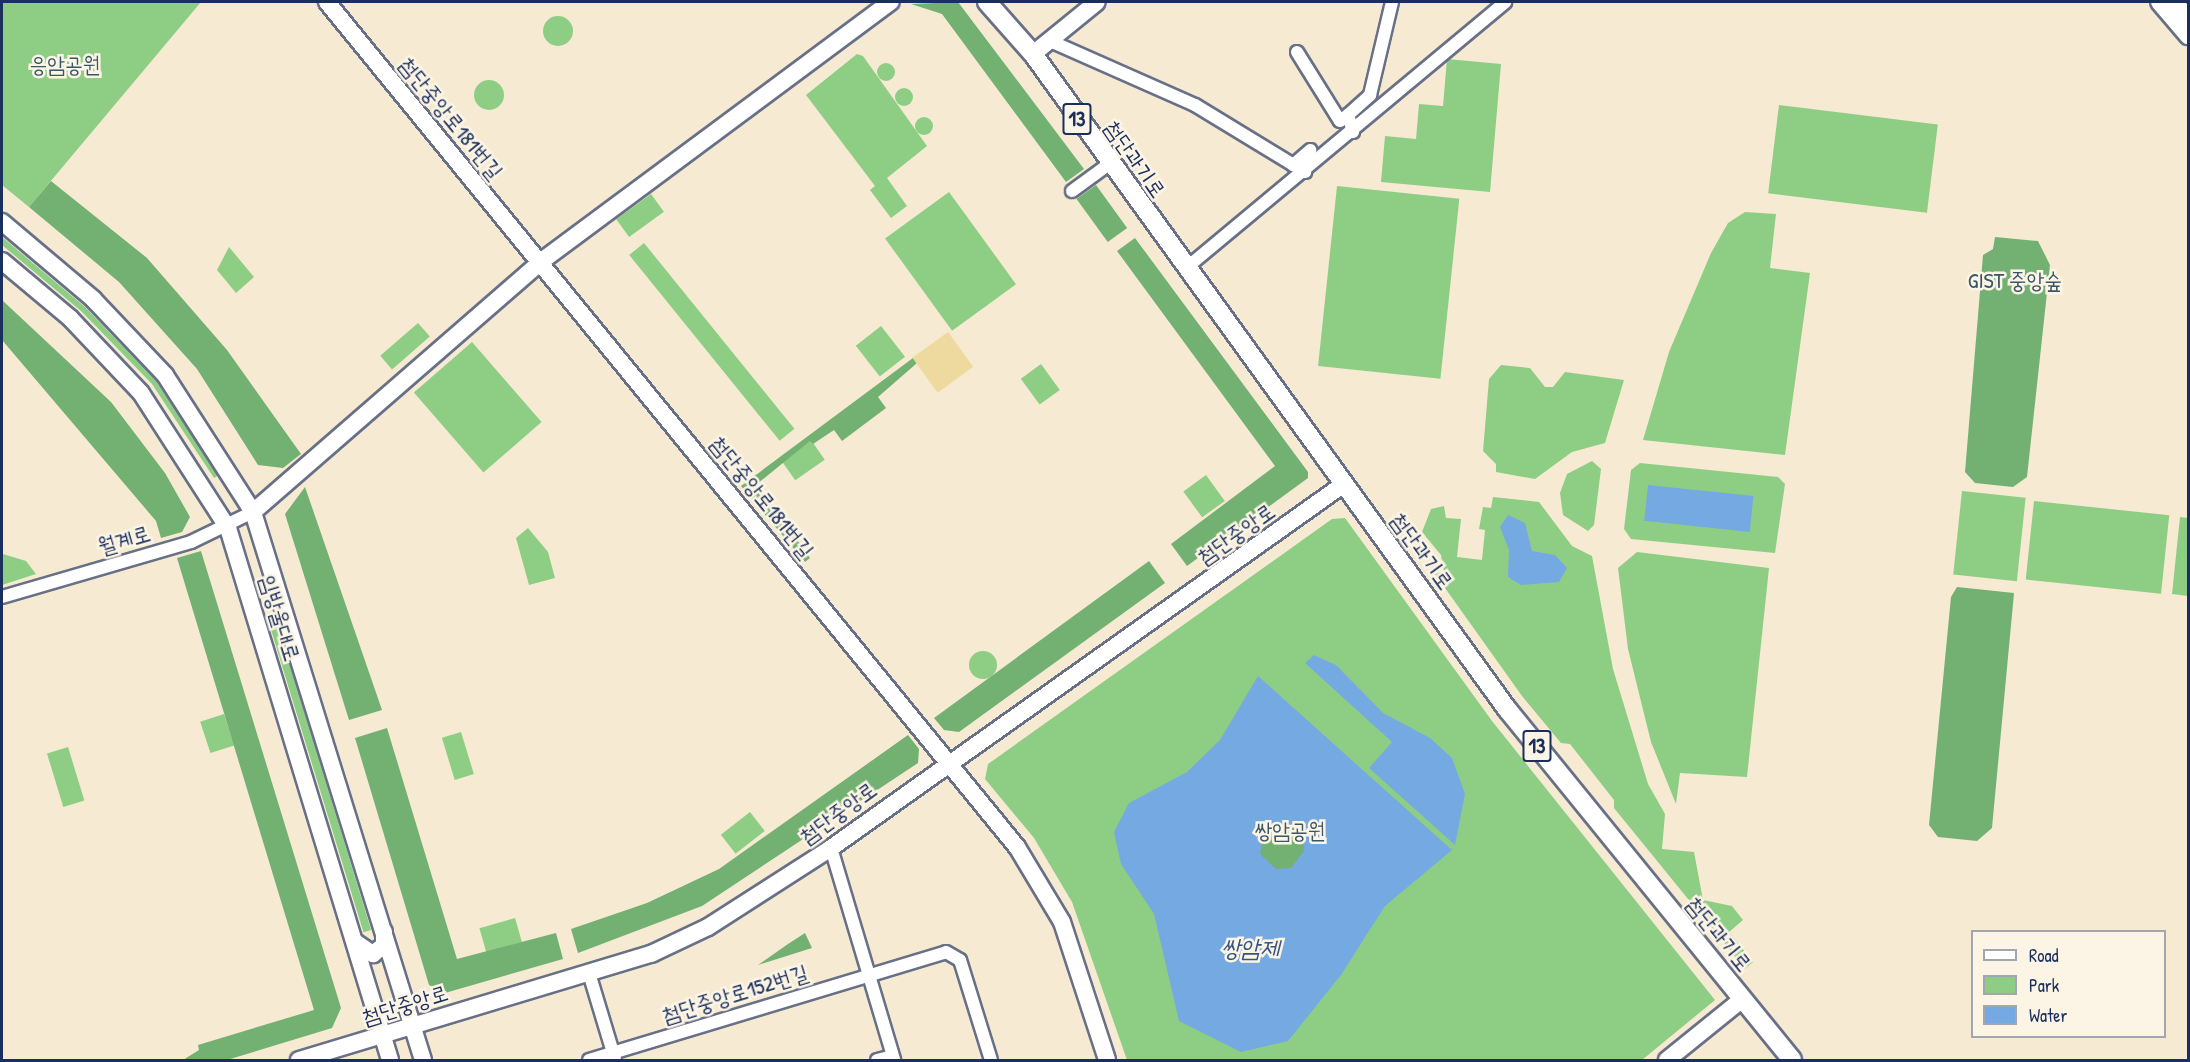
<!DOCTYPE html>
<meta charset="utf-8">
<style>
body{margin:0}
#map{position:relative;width:2190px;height:1062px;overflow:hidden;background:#f6ead2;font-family:"Patrick Hand","Poor Story",sans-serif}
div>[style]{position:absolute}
.green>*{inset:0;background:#8ece84;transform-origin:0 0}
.round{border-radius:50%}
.forest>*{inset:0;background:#72b172;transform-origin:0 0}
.sand>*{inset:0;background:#eeda9e;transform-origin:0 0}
.water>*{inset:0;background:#75a9e2;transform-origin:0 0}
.roads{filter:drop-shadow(2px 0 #687087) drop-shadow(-2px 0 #687087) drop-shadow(0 2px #687087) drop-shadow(0 -2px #687087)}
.street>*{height:12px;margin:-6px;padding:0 6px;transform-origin:6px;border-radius:6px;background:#fff}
.secondary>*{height:16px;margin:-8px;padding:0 8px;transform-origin:8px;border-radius:8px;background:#fff}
.primary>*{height:18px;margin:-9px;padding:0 9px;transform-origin:9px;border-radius:9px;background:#fff}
span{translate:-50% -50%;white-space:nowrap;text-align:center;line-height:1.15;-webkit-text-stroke:5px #fcf5e5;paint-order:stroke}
.shield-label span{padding:2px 4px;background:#fcf5e5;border:2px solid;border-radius:4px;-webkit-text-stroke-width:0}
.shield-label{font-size:21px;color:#1b2f5e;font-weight:700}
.park-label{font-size:22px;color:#385768}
.street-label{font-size:22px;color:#1b2f5e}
.water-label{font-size:24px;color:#365486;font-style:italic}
.frame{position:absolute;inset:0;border:3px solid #1b2f5e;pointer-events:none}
.legend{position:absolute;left:1971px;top:930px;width:195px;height:108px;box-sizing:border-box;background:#fcf5e5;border:2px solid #a2a6af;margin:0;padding:8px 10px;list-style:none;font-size:18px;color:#1b2f5e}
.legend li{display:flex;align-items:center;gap:12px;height:30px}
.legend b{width:30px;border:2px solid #a2a6af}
</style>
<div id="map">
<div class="green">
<div style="clip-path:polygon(2px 2px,201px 2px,29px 207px,2px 185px)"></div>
<div class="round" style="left:543px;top:16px;width:30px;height:30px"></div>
<div style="clip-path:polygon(857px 54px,863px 56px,927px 146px,887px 178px,907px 206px,891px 218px,870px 190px,875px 186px,806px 95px)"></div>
<div style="clip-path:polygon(1447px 59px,1501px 64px,1490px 192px,1381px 182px,1385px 136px,1416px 139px,1419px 104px,1443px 106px)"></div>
<div class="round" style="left:877px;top:63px;width:18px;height:18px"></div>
<div class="round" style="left:474px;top:80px;width:30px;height:30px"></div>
<div class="round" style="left:895px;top:88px;width:18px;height:18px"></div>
<div style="left:1779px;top:105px;width:160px;height:89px;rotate:7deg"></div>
<div class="round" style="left:915px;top:117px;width:18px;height:18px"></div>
<div style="left:1337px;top:186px;width:123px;height:181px;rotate:6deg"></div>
<div style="left:949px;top:192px;width:114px;height:79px;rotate:54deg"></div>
<div style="left:651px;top:194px;width:22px;height:43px;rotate:54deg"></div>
<div style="clip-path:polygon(1745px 212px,1776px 214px,1770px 268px,1810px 273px,1785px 455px,1643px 440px,1669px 352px,1711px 253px,1728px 223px)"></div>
<div style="clip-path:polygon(2px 237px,85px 307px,156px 381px,219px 475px,214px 478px,152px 384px,81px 311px,2px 245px)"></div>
<div style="left:644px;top:243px;width:239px;height:19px;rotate:51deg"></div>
<div style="clip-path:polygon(229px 247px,254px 277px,236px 293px,217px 270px)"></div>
<div style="left:418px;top:323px;width:18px;height:50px;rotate:49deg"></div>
<div style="left:881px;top:326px;width:39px;height:32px;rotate:52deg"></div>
<div style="left:472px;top:342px;width:106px;height:77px;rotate:49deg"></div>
<div style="left:1041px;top:364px;width:32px;height:25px;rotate:54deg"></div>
<div style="clip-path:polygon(1501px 365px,1530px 368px,1545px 387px,1553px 387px,1565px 372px,1624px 380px,1605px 443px,1572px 452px,1535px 479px,1496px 472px,1496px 464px,1483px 451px,1489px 379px)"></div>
<div style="left:811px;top:440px;width:24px;height:36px;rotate:55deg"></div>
<div style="clip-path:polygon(1592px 461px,1601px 469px,1594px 525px,1588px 531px,1563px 515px,1560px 493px,1567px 474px)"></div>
<div style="clip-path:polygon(1640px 463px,1778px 477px,1785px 484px,1775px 553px,1631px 539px,1624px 529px,1631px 470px)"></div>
<div style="left:1206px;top:475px;width:32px;height:28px;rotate:54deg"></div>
<div style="left:1962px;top:491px;width:64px;height:84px;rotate:6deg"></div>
<div style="clip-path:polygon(1493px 497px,1539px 502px,1572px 546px,1592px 556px,1613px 669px,1648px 784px,1665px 814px,1662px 849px,1694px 852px,1703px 900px,1732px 906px,1743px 920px,1729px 932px,1753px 962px,1745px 969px,1614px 808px,1614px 800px,1570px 744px,1561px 743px,1522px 696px,1435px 574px,1444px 572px,1441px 555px,1422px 532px,1431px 509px,1444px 506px,1446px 518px,1461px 519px,1457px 557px,1482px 560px,1485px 530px,1479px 529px,1483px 507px,1491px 508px)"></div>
<div style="left:2034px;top:501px;width:136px;height:79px;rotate:6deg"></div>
<div style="clip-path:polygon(2180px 517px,2188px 518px,2188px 596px,2172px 594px)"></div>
<div style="clip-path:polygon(1345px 518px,1492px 721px,1715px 1000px,1642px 1060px,1127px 1060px,1072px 902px,1034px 838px,985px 779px,988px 764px,1332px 519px)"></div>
<div style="clip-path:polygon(528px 528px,548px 552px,555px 578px,529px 585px,516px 538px)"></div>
<div style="clip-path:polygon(1637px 552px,1769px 568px,1747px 777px,1680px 773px,1676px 804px,1651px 742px,1628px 649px,1618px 568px)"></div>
<div style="clip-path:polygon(3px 554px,26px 561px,36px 574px,2px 585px)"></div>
<div style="left:277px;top:622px;width:322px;height:8px;rotate:73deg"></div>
<div class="round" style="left:969px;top:651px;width:28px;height:28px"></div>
<div style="left:224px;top:714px;width:33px;height:25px;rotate:72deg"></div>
<div style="left:461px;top:732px;width:44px;height:20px;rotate:73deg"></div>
<div style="left:68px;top:747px;width:56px;height:22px;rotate:73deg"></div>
<div style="left:750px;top:812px;width:24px;height:37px;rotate:52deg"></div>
<div style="left:515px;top:918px;width:25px;height:37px;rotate:74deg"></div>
</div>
<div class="forest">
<div style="clip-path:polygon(958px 2px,1084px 169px,1066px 182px,942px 14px,911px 4px)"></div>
<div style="clip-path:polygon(51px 181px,147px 258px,227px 350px,301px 454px,283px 468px,258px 465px,197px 369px,119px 282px,29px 207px)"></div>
<div style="left:1096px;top:185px;width:53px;height:24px;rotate:54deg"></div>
<div style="clip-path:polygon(1995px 237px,2038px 241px,2050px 265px,2027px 477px,2013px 487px,1975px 483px,1965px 472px,1983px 255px,1993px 249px)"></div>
<div style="clip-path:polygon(1135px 238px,1308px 472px,1308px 478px,1187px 566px,1171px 544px,1275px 466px,1117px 251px)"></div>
<div style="clip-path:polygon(2px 300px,111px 402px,165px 473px,190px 517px,182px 532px,161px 538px,156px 521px,2px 340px)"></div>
<div style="clip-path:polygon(913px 358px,917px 363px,878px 397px,886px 408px,842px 441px,834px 430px,813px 444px,810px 441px,757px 484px,810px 558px,805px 562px,741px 486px)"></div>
<div style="clip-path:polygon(305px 487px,382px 710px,349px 720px,285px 514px)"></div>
<div style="clip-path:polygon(201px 551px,341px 1008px,332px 1028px,227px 1060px,183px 1060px,199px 1050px,198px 1045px,314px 1010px,177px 558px)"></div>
<div style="clip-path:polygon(1149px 561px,1165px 583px,959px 732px,944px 730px,934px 718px)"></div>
<div style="clip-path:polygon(1957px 587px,2014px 593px,1992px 828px,1977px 841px,1938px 837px,1929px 825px,1951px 597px)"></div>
<div style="clip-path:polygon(387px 728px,457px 959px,556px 933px,563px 959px,445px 993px,429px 985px,355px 738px)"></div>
<div style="clip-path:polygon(908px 735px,919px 749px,918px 763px,702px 906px,578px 953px,571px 929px,647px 903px,719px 869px)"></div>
<div class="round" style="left:1259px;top:824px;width:46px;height:46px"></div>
<div style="clip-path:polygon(805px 933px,812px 948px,758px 965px,788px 944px)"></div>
</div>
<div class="sand">
<div style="left:948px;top:332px;width:43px;height:44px;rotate:54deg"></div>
</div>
<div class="water">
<div style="left:1648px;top:485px;width:106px;height:36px;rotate:6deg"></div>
<div style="clip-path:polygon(1508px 515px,1525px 523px,1532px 551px,1555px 555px,1567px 568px,1559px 582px,1521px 585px,1508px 577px,1509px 550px,1500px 527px)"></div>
<div style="clip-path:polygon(1314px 655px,1336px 665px,1383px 713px,1430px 738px,1452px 758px,1465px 794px,1455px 845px,1369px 768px,1392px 742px,1305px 663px)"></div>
<div style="clip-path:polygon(evenodd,1258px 676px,1452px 850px,1385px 906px,1341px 975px,1288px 1041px,1241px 1052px,1179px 1021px,1154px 914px,1121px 864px,1114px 832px,1129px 803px,1187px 772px,1220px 740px,1258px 676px,1277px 824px,1292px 826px,1303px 837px,1304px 851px,1291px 868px,1276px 869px,1260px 854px,1264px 833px,1277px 824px)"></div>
</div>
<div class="roads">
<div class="street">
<div style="left:1050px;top:41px;width:158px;rotate:23.8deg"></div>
<div style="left:1195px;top:105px;width:129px;rotate:31.3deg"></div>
<div style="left:1297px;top:52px;width:81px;rotate:58.1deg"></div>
<div style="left:1340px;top:121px;width:10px;rotate:-37deg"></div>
<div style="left:1353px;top:132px;width:18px;rotate:-106deg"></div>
<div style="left:1348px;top:115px;width:30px;rotate:-42deg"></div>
<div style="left:1370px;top:95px;width:96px;rotate:-76.7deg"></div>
<div style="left:1293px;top:165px;width:23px;rotate:-41deg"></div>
<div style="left:1072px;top:191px;width:46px;rotate:-36.1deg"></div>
<div style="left:1185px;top:269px;width:417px;rotate:-39.8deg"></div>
<div style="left:2px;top:597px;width:197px;rotate:-16.2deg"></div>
<div style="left:191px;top:542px;width:69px;rotate:-25.8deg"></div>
<div style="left:831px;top:848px;width:221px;rotate:73.4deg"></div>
<div style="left:589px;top:973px;width:90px;rotate:73.2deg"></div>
<div style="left:589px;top:1060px;width:373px;rotate:-16.8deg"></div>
<div style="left:946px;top:952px;width:16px;rotate:30deg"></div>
<div style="left:960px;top:960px;width:105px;rotate:72.8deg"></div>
<div style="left:877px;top:1060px;width:16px;rotate:-14deg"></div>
</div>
<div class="secondary">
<div style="left:327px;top:2px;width:1091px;rotate:50.77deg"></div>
<div style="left:1017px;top:847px;width:87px;rotate:59deg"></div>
<div style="left:1062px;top:922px;width:145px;rotate:71.9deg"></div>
<div style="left:2159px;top:2px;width:45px;rotate:49.5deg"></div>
<div style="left:2175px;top:2px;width:21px;rotate:51deg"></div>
<div style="left:1033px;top:54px;width:82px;rotate:-39.1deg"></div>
<div style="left:2px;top:222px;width:119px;rotate:40.2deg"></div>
<div style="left:93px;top:299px;width:105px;rotate:46.5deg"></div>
<div style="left:165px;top:375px;width:163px;rotate:57.3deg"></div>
<div style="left:253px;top:512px;width:574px;rotate:72.77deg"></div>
<div style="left:2px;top:261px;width:89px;rotate:40deg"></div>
<div style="left:70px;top:318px;width:103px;rotate:46.6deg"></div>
<div style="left:141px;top:393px;width:161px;rotate:57.2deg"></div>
<div style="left:228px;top:528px;width:556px;rotate:73.06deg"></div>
<div style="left:253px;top:512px;width:379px;rotate:-41deg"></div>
<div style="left:539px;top:263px;width:438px;rotate:-36.6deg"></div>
<div style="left:355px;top:942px;width:22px;rotate:34deg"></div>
<div style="left:373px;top:954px;width:14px;rotate:-39deg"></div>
<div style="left:384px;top:945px;width:13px;rotate:-90deg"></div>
<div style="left:299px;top:1060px;width:368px;rotate:-16.8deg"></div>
<div style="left:651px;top:954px;width:63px;rotate:-25.3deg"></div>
<div style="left:708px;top:927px;width:146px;rotate:-32.7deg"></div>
<div style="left:831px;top:848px;width:629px;rotate:-35.36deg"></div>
<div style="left:1667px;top:1060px;width:95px;rotate:-39deg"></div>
</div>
<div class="primary">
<div style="left:987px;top:2px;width:69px;rotate:48.5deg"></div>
<div style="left:1033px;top:54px;width:809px;rotate:54.11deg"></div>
<div style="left:1507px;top:709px;width:452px;rotate:50.9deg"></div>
</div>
</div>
<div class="shield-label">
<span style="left:1077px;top:119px">13</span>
<span style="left:1537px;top:746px">13</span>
</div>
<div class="park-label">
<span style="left:65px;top:65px">응암공원</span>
<span style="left:2015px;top:281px">GIST 중앙숲</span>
<span style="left:1290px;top:831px">쌍암공원</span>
</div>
<div class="street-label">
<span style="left:451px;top:118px;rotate:51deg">첨단중앙로181번길</span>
<span style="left:1135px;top:159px;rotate:55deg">첨단과기로</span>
<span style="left:762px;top:497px;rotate:51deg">첨단중앙로181번길</span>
<span style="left:1236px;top:534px;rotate:-35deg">첨단중앙로</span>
<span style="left:124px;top:540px;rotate:-16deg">월계로</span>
<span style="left:1422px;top:551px;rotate:54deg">첨단과기로</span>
<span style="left:280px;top:618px;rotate:73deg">임방울대로</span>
<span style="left:838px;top:813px;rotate:-36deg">첨단중앙로</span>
<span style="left:1719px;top:934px;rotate:51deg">첨단과기로</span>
<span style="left:735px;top:994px;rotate:-17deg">첨단중앙로152번길</span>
<span style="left:405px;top:1005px;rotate:-17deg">첨단중앙로</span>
</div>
<div class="water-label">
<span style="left:1250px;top:948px">쌍암제</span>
</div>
<div class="frame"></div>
<ul class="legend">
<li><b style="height:8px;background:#fff"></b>Road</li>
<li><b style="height:16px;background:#8ece84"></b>Park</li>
<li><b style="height:16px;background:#75a9e2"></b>Water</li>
</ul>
</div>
